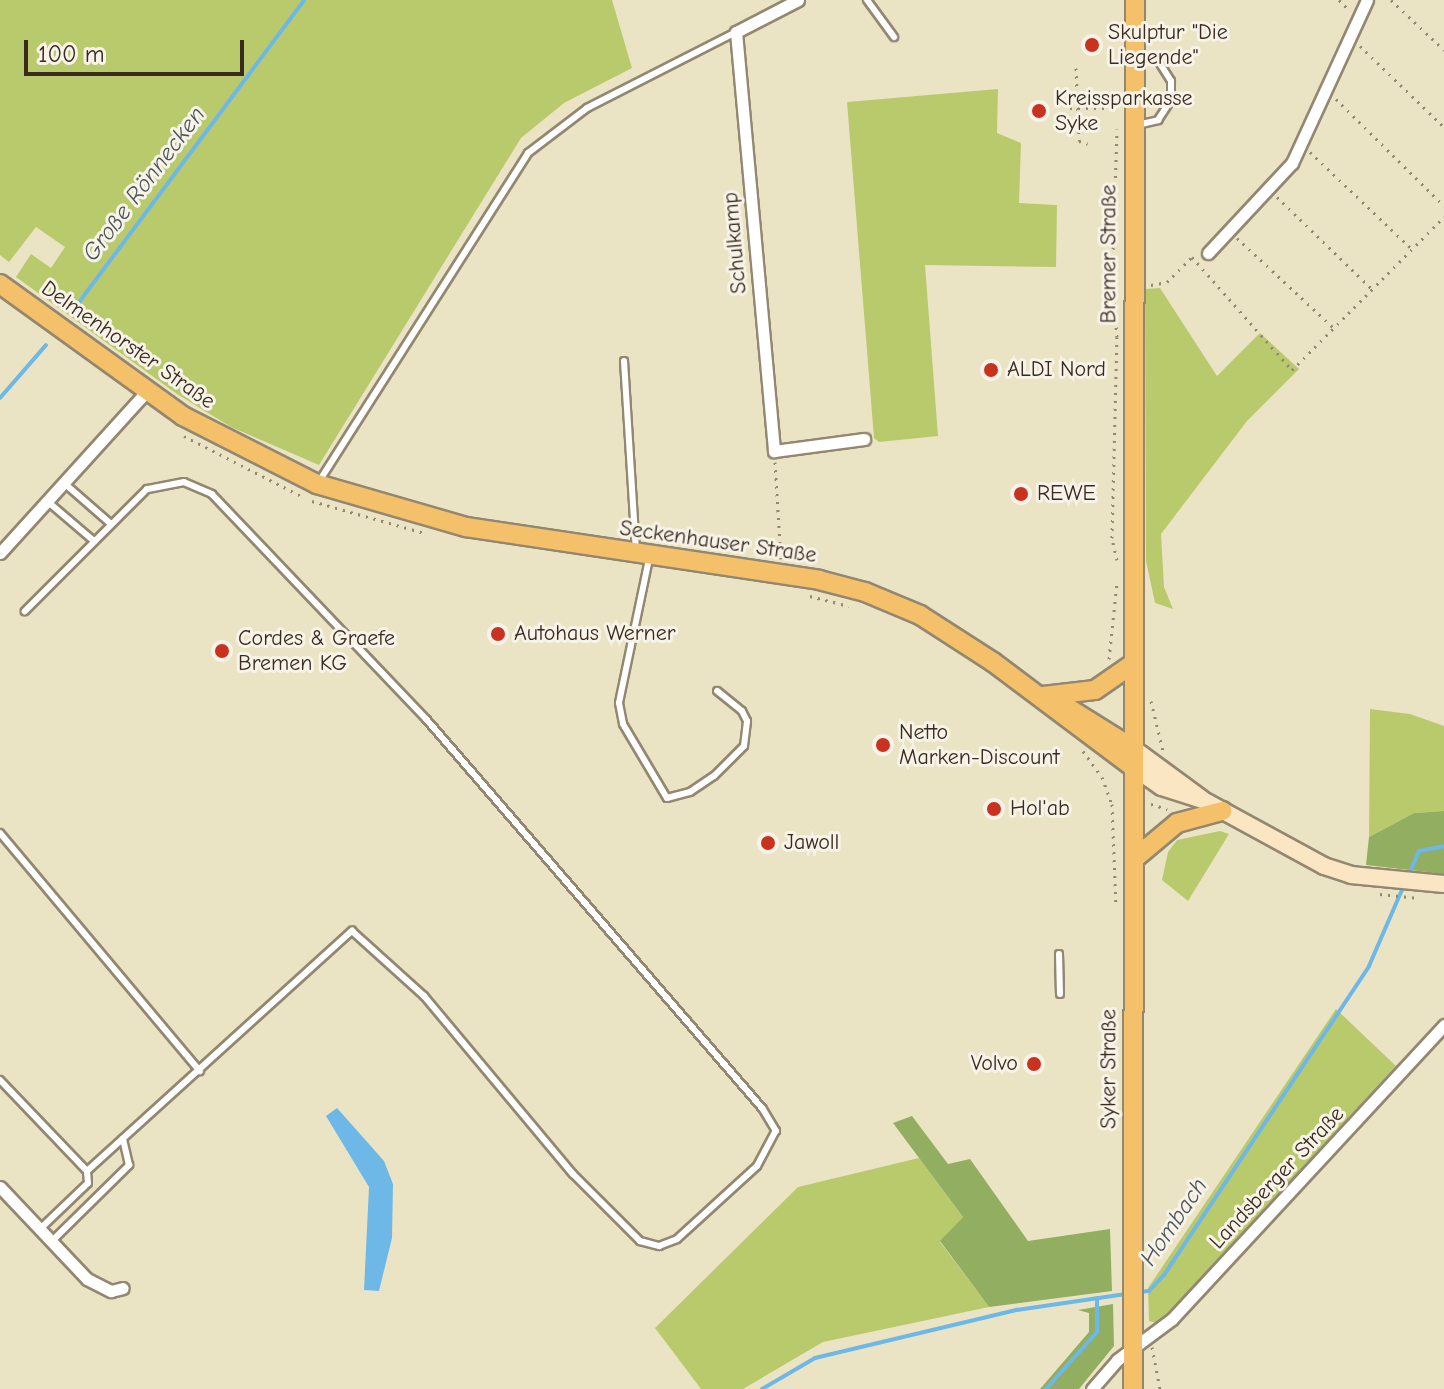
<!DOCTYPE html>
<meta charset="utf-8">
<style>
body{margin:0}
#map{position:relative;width:1444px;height:1389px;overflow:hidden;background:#ebe4c4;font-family:"Comic Neue",sans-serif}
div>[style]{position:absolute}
.green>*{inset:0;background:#b9ca6d}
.forest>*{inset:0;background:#92ae60}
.water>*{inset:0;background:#6db8e6}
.stream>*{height:4px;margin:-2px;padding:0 2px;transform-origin:2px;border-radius:2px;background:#6db8e6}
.path>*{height:3px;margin-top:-1.5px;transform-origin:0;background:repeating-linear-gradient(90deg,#938771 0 2px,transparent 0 8px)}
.roads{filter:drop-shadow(2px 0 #938771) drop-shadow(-2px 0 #938771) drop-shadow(0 2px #938771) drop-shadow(0 -2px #938771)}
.service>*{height:6px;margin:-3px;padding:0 3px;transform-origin:3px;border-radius:3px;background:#fff}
.minor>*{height:11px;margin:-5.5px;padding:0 5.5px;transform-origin:5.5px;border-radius:5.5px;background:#fff}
.secondary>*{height:16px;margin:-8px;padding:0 8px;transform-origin:8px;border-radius:8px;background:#fbe6c3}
.primary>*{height:18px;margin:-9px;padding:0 9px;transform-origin:9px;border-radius:9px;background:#f4c16a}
.dots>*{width:22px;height:22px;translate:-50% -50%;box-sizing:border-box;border:4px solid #f7f3e8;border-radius:50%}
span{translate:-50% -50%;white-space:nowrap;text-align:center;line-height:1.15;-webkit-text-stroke:6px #f7f3e8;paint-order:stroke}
.poi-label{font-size:22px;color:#3b2a1e}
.left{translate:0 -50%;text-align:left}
.right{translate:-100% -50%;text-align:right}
.street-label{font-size:22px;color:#3b2a1e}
.water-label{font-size:24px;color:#4a555a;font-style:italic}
.scale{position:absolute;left:24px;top:40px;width:220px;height:36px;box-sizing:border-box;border:4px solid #3b2a1e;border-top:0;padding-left:10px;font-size:24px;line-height:28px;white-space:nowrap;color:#3b2a1e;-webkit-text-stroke:6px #f7f3e8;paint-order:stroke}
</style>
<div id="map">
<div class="green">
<div style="clip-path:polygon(0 0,612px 0,632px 68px,564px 103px,521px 138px,319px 465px,231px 427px,177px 394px,16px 277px,31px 254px,51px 268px,65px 247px,36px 227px,9px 262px,0 255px)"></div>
<div style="clip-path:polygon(998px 89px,997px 133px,1021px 143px,1019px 203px,1057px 205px,1056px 267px,925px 265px,938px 436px,879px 442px,874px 438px,847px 102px)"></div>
<div style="clip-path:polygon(1160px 288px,1217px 376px,1260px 333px,1299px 369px,1247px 421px,1161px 534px,1164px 587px,1173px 609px,1155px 603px,1146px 561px,1145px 289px)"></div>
<div style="clip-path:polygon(1370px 709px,1410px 714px,1444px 726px,1444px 811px,1414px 813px,1369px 837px)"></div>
<div style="clip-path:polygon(1220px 831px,1229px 834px,1188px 901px,1162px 880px,1168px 852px,1177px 840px)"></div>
<div style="clip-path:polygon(1336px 1009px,1396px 1066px,1171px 1311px,1156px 1323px,1149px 1321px,1148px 1288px)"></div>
<div style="clip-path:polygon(919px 1158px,963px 1217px,940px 1242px,989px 1307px,823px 1342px,743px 1389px,701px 1389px,655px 1328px,798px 1187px)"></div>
</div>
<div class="forest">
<div style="clip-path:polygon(1444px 811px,1444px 874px,1366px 865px,1369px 837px,1414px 813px)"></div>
<div style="clip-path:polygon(912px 1116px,948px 1164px,970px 1159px,1028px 1241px,1110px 1229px,1112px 1291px,989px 1307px,940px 1241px,963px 1217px,893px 1123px)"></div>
<div style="clip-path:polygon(1113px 1304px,1114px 1346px,1079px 1389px,1040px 1389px,1089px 1332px,1089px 1313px,1078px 1310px)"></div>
</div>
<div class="water">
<div style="clip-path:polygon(337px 1108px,384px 1161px,393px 1184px,392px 1238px,379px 1291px,364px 1290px,369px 1187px,326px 1116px)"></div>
</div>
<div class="stream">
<div style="left:71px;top:313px;width:390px;rotate:-53.3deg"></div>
<div style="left:0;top:398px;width:70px;rotate:-49deg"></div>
<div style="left:1408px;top:877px;width:28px;rotate:-67deg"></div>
<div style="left:1419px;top:851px;width:25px;rotate:-11deg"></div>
<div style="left:1139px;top:1292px;width:10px;rotate:-6deg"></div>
<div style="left:1149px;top:1291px;width:22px;rotate:-47deg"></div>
<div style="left:1164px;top:1275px;width:371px;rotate:-56.4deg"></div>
<div style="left:1369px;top:966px;width:88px;rotate:-66.6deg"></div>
<div style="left:762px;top:1389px;width:61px;rotate:-30.3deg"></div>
<div style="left:815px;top:1358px;width:208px;rotate:-13.4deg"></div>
<div style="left:1017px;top:1310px;width:110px;rotate:-8.4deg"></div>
<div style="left:1046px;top:1389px;width:76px;rotate:-48.2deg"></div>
<div style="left:1097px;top:1332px;width:34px;rotate:-90deg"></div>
</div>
<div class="path">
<div style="left:1339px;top:0;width:16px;rotate:45deg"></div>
<div style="left:1391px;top:0;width:73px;rotate:43.3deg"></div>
<div style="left:1360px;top:46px;width:117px;rotate:44deg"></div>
<div style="left:1076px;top:68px;width:73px;rotate:87.6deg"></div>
<div style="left:1079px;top:141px;width:9px;rotate:18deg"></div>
<div style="left:1336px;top:99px;width:152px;rotate:44.7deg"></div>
<div style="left:1070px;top:108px;width:48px"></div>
<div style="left:1310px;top:152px;width:141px;rotate:43.6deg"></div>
<div style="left:1277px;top:197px;width:132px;rotate:44.1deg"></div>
<div style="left:1237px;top:238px;width:132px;rotate:42.9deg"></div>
<div style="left:1192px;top:257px;width:151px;rotate:48.5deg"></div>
<div style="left:1292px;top:370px;width:216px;rotate:-45.2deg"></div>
<div style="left:1151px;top:285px;width:16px;rotate:-11deg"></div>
<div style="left:1167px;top:282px;width:35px;rotate:-45deg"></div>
<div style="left:184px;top:436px;width:136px;rotate:27.1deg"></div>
<div style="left:775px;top:462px;width:97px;rotate:86.5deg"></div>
<div style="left:312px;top:501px;width:116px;rotate:15.9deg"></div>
<div style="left:1117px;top:560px;width:23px;rotate:-103deg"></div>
<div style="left:1112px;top:538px;width:201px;rotate:-88.6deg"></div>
<div style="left:1117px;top:337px;width:56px;rotate:-95.1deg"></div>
<div style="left:1112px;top:281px;width:152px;rotate:-88.1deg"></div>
<div style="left:810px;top:596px;width:40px;rotate:14.4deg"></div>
<div style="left:1109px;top:659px;width:76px;rotate:-84deg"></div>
<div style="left:1151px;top:701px;width:51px;rotate:76.5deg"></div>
<div style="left:1083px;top:751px;width:32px;rotate:54deg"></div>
<div style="left:1102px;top:777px;width:29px;rotate:70deg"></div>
<div style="left:1112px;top:804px;width:103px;rotate:87.8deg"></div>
<div style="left:1151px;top:804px;width:17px;rotate:17deg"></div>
<div style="left:1380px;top:894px;width:36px;rotate:6deg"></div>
<div style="left:1152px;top:1347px;width:43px;rotate:79.2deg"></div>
</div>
<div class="roads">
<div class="service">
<div style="left:867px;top:0;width:46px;rotate:53.9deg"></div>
<div style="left:1137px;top:125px;width:22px;rotate:-13deg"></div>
<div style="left:1158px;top:120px;width:24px;rotate:-57deg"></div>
<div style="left:1171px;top:100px;width:19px;rotate:-90deg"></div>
<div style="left:1171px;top:81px;width:22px;rotate:-122deg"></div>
<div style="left:624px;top:361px;width:190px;rotate:86.4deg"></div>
<div style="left:64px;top:483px;width:62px;rotate:41.1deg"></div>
<div style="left:318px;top:483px;width:391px;rotate:-57.5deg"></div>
<div style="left:528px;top:153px;width:74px;rotate:-37.3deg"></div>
<div style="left:587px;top:108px;width:167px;rotate:-27deg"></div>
<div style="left:47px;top:501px;width:62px;rotate:40.4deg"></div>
<div style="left:649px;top:559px;width:147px;rotate:101.8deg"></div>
<div style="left:619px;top:703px;width:21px;rotate:79deg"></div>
<div style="left:623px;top:724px;width:86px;rotate:59.3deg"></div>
<div style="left:667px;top:798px;width:24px;rotate:-15deg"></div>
<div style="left:690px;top:792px;width:29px;rotate:-34deg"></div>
<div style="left:714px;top:776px;width:42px;rotate:-45deg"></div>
<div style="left:744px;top:746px;width:25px;rotate:-83deg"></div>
<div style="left:747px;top:721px;width:11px;rotate:-117deg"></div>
<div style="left:742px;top:711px;width:32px;rotate:-141deg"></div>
<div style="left:0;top:833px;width:311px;rotate:50deg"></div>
<div style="left:1059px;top:954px;width:40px;rotate:88.6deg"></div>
<div style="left:0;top:1080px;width:126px;rotate:46.3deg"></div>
<div style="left:87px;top:1171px;width:358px;rotate:-42.2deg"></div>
<div style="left:352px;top:931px;width:97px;rotate:42.1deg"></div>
<div style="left:424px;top:996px;width:232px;rotate:50.1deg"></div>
<div style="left:573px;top:1174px;width:95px;rotate:45deg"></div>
<div style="left:640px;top:1241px;width:20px;rotate:15deg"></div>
<div style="left:659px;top:1246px;width:19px;rotate:-21deg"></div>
<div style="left:677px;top:1239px;width:108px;rotate:-42.4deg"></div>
<div style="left:757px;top:1166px;width:40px;rotate:-62deg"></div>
<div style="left:776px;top:1131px;width:27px;rotate:-121deg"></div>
<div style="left:762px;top:1108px;width:513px;rotate:-130.81deg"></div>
<div style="left:427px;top:720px;width:312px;rotate:-133.6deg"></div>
<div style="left:212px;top:494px;width:30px;rotate:-157deg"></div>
<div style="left:184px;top:482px;width:38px;rotate:169deg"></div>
<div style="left:147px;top:489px;width:173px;rotate:135deg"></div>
<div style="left:40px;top:1229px;width:66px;rotate:-43.8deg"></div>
<div style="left:88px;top:1183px;width:12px;rotate:-95deg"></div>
<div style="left:51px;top:1242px;width:110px;rotate:-44.6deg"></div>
<div style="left:129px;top:1165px;width:27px;rotate:-103deg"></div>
</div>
<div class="minor">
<div style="left:798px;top:0;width:70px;rotate:152.7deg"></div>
<div style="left:736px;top:32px;width:421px;rotate:84.8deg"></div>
<div style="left:774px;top:451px;width:91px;rotate:-7.6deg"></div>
<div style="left:1208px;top:253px;width:123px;rotate:-47deg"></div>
<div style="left:1292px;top:163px;width:179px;rotate:-65.3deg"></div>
<div style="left:0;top:553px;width:217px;rotate:-47.8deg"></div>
<div style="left:0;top:1187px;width:127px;rotate:46.6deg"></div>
<div style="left:87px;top:1279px;width:27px;rotate:27deg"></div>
<div style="left:111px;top:1291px;width:12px;rotate:-14deg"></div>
<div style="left:1092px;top:1389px;width:38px;rotate:-49deg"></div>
<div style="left:1117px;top:1360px;width:69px;rotate:-36.7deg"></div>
<div style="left:1172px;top:1319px;width:401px;rotate:-47.2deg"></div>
</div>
<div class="secondary">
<div style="left:1134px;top:749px;width:84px;rotate:36.3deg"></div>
<div style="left:1133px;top:767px;width:35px;rotate:35deg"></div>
<div style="left:1162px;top:787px;width:43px;rotate:17.6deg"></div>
<div style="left:1203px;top:800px;width:138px;rotate:28.6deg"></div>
<div style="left:1324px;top:866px;width:28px;rotate:18deg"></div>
<div style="left:1351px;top:875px;width:93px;rotate:5.5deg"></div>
</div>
<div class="primary">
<div style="left:0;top:284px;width:226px;rotate:35.8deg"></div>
<div style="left:183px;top:416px;width:150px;rotate:26.9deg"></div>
<div style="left:317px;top:484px;width:155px;rotate:16.1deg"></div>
<div style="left:466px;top:527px;width:357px;rotate:8.5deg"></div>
<div style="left:819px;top:580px;width:48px;rotate:14.6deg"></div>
<div style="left:865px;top:592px;width:60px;rotate:22.7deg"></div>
<div style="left:920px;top:615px;width:87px;rotate:32.8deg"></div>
<div style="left:993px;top:662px;width:175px;rotate:36.9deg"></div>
<div style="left:1043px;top:696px;width:52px;rotate:-6.6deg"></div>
<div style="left:1095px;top:690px;width:47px;rotate:-34.7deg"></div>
<div style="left:1065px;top:706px;width:81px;rotate:31.9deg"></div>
<div style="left:1134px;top:859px;width:56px;rotate:-39.9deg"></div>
<div style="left:1177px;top:823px;width:47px;rotate:-14.9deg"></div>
<div style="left:1133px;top:1389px;width:1389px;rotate:-89.92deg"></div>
</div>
</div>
<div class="dots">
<div style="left:1092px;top:45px;background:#c8321e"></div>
<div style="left:1039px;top:111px;background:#c8321e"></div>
<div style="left:991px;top:370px;background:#c8321e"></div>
<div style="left:1021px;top:494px;background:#c8321e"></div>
<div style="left:498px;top:634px;background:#c8321e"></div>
<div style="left:222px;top:651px;background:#c8321e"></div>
<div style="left:883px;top:745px;background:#c8321e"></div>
<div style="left:994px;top:809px;background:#c8321e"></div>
<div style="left:768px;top:843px;background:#c8321e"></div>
<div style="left:1034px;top:1064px;background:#c8321e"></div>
</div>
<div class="poi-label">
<span class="left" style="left:1108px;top:45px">Skulptur "Die<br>Liegende"</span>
<span class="left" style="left:1055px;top:111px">Kreissparkasse<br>Syke</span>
<span class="left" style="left:1007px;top:370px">ALDI Nord</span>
<span class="left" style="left:1037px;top:494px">REWE</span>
<span class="left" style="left:514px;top:634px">Autohaus Werner</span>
<span class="left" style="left:238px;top:651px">Cordes &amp; Graefe<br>Bremen KG</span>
<span class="left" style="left:899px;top:745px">Netto<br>Marken-Discount</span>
<span class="left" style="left:1010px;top:809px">Hol'ab</span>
<span class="left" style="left:784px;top:843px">Jawoll</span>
<span class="right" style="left:1018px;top:1064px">Volvo</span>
</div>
<div class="street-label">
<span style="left:735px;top:243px;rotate:-95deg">Schulkamp</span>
<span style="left:1109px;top:254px;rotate:-90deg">Bremer Straße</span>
<span style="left:128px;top:345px;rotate:35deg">Delmenhorster Straße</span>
<span style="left:718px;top:542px;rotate:8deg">Seckenhauser Straße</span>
<span style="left:1109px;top:1069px;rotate:-90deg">Syker Straße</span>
<span style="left:1277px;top:1178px;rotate:-47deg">Landsberger Straße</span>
</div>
<div class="water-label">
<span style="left:144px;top:184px;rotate:-53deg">Große Rönnecken</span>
<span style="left:1174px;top:1222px;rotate:-56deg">Hombach</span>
</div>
<div class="scale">100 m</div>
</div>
